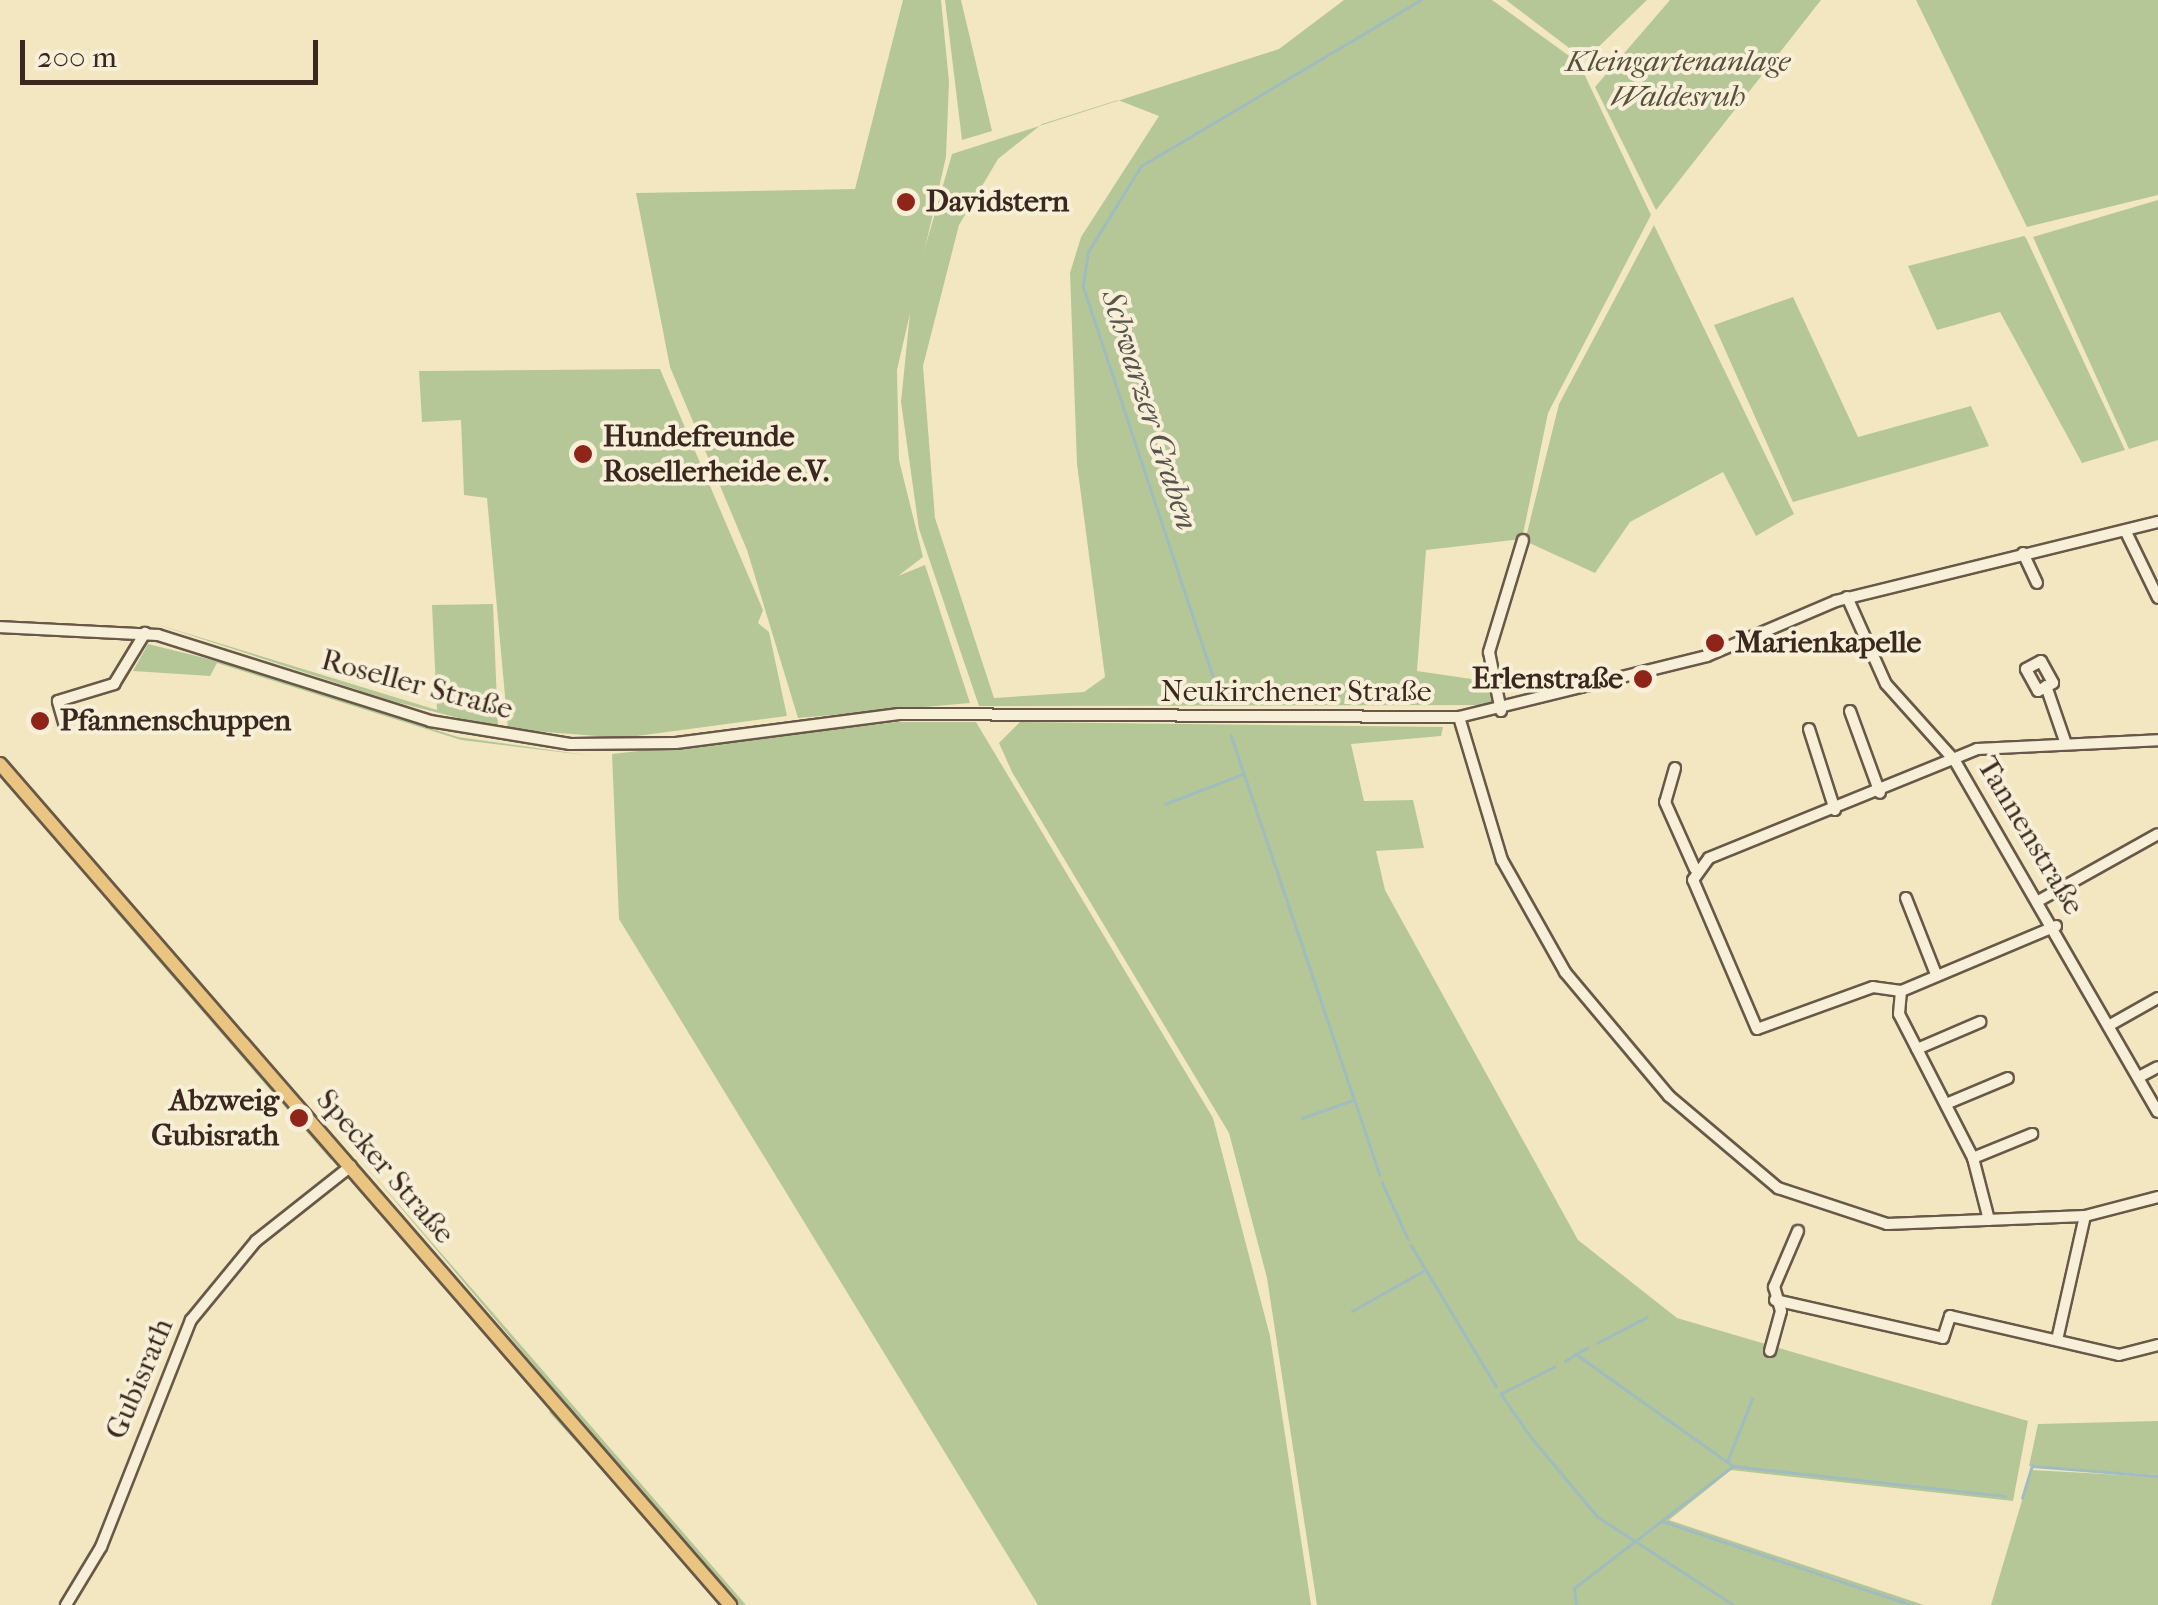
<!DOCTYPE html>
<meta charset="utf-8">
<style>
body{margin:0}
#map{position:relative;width:2158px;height:1605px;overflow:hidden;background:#f3e7c2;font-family:"IM FELL French Canon",serif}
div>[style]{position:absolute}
.green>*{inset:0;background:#b6c797}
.stream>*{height:2.5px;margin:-1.25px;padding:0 1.25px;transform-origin:1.25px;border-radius:1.25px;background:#a1bcbf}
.roads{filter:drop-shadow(2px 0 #685847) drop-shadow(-2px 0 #685847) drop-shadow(0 2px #685847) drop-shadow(0 -2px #685847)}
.minor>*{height:10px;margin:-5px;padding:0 5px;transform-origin:5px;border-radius:5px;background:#f7efd7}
.major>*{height:12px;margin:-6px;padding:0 6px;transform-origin:6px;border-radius:6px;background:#eac481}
.dots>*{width:28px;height:28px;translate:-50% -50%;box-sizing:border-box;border:5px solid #f7efd7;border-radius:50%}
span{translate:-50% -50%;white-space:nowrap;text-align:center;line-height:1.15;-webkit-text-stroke:8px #f7efd7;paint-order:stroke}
.park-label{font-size:30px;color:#59503c;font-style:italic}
.poi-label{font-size:30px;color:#3a281e;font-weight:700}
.left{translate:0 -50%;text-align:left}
.right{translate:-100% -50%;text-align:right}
.street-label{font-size:30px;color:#3a281e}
.water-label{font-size:32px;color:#59544e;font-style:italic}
.scale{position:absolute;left:20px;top:40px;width:298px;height:45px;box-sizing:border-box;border:5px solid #3a281e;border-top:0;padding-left:12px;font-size:30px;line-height:35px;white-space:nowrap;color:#3a281e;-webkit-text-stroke:8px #f7efd7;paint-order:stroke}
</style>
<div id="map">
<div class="green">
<div style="clip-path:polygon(903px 0,941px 0,949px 82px,946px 157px,897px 370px,899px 460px,923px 557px,898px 576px,925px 565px,970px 703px,798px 718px,747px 550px,670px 367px,636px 193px,855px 189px)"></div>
<div style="clip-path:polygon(945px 0,961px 0,992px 131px,962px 140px)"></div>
<div style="clip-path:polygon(evenodd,1344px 0,1492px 0,1579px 63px,1651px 215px,1548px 413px,1522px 539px,1426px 550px,1417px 671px,1492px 682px,1492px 705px,979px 706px,919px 529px,901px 402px,912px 293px,952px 154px,1279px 49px,1344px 0,1118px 100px,1159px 116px,1081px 237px,1070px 273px,1077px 464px,1105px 677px,1084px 692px,994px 698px,935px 518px,923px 366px,959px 225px,998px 159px,1042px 124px,1118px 100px)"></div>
<div style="clip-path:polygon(1506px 0,1647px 0,1585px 60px)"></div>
<div style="clip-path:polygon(1670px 0,1821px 0,1656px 210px,1595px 87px)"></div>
<div style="clip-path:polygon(1916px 0,2158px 0,2158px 195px,2027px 227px)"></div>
<div style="clip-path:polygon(2158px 200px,2158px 440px,2129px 449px,2033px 237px)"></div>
<div style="clip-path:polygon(1654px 225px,1794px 514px,1756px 536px,1723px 472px,1630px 522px,1595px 573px,1525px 541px,1559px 404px)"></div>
<div style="clip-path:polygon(2024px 236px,2026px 238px,2125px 450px,2082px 463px,2000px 312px,1937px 330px,1908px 266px)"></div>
<div style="clip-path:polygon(1793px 297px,1858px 437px,1971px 406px,1989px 446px,1793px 502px,1714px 325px)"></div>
<div style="clip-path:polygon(660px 369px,763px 610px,758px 623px,769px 632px,787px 716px,622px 738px,508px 729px,487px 498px,464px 495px,461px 420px,422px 422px,419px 371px)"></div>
<div style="clip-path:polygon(493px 604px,498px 728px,392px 701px,153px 623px,437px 710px,432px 605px)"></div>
<div style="clip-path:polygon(148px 644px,225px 663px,458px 737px,593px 756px,461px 740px,217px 663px,210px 676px,133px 671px)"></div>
<div style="clip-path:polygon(898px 722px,976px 722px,1213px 1118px,1270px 1336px,1311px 1605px,1038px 1605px,619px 919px,612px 754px)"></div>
<div style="clip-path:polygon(1020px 722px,1443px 727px,1441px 736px,1351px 744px,1364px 801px,1413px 800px,1424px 848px,1376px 851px,1385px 890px,1578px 1240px,1677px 1318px,2028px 1421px,2013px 1501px,1731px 1470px,1669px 1520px,1924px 1605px,1317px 1605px,1267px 1278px,1229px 1133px,1012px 772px,999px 743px)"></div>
<div style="clip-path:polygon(119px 903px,331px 1151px,331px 1160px,110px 905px)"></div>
<div style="clip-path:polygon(364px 1164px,746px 1605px,736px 1605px)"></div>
<div style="clip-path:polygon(554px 1408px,724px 1605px,549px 1412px)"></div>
<div style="clip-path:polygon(2158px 1421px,2158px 1475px,2029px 1466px,2038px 1424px)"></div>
<div style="clip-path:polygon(2031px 1470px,2158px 1477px,2158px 1605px,1991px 1605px)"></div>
</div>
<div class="stream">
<div style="left:1220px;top:699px;width:435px;rotate:-108.4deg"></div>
<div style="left:1083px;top:286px;width:34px;rotate:-82deg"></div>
<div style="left:1088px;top:252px;width:101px;rotate:-58.4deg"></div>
<div style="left:1141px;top:166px;width:326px;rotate:-30.7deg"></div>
<div style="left:1231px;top:735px;width:464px;rotate:71.3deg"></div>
<div style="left:1165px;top:804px;width:84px;rotate:-21deg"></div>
<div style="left:1302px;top:1118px;width:54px;rotate:-19.4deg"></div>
<div style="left:1382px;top:1182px;width:63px;rotate:65.5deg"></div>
<div style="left:1411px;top:1245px;width:165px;rotate:58.9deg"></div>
<div style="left:1352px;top:1311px;width:81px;rotate:-29.4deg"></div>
<div style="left:1597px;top:1343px;width:56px;rotate:-27.5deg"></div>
<div style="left:1576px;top:1354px;width:13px;rotate:-29deg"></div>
<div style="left:1565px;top:1361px;width:13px;rotate:-32deg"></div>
<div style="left:1576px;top:1354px;width:193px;rotate:35.5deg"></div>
<div style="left:1733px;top:1466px;width:274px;rotate:6.3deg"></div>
<div style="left:1555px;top:1367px;width:60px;rotate:153.4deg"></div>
<div style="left:1501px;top:1394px;width:52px;rotate:55.1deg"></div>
<div style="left:1531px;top:1437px;width:104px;rotate:50.1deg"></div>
<div style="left:1598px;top:1517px;width:162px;rotate:32.9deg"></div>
<div style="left:1727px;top:1462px;width:68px;rotate:-68.4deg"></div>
<div style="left:2022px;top:1498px;width:34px;rotate:-73deg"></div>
<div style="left:2032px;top:1466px;width:126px;rotate:4.5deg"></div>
<div style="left:1662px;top:1521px;width:263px;rotate:18.6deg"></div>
<div style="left:1576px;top:1605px;width:17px;rotate:-97deg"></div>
<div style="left:1574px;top:1588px;width:200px;rotate:-37.5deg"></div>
</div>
<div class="roads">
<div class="minor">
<div style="left:2126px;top:532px;width:73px;rotate:64.1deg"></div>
<div style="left:2023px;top:553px;width:33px;rotate:65deg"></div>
<div style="left:1847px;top:597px;width:95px;rotate:65.9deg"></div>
<div style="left:1886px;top:684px;width:103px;rotate:48.1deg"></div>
<div style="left:1955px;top:761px;width:405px;rotate:60deg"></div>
<div style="left:0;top:627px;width:158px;rotate:2.9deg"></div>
<div style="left:158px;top:635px;width:285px;rotate:17.5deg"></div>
<div style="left:430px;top:721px;width:142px;rotate:9.3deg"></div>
<div style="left:570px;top:744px;width:106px;rotate:-0.5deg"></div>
<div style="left:676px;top:743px;width:225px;rotate:-7.4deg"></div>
<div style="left:899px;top:714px;width:560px;rotate:0.31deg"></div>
<div style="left:1459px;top:717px;width:255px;rotate:-13.8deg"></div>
<div style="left:1707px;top:656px;width:140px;rotate:-23.1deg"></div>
<div style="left:1836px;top:601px;width:332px;rotate:-13.8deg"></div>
<div style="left:2041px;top:661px;width:25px;rotate:61deg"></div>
<div style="left:2053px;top:683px;width:17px;rotate:152deg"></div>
<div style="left:2038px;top:691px;width:25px;rotate:-119deg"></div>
<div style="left:2026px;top:669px;width:17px;rotate:-28deg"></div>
<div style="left:2046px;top:686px;width:61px;rotate:71deg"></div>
<div style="left:1501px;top:711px;width:60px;rotate:-101.5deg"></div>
<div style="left:1489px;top:652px;width:117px;rotate:-73.1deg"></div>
<div style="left:1850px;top:711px;width:87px;rotate:69.9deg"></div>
<div style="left:1459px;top:717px;width:149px;rotate:73.3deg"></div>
<div style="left:1502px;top:860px;width:129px;rotate:60.6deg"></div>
<div style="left:1565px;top:972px;width:162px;rotate:50deg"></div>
<div style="left:1669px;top:1096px;width:143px;rotate:40.2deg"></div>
<div style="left:1778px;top:1188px;width:115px;rotate:18.3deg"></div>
<div style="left:1887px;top:1224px;width:198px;rotate:-2.3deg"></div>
<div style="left:2085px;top:1216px;width:75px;rotate:-14.6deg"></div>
<div style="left:65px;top:726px;width:26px;rotate:-106deg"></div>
<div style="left:58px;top:701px;width:59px;rotate:-16.9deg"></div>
<div style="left:114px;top:684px;width:60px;rotate:-58.7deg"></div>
<div style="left:1809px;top:729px;width:85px;rotate:72.2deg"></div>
<div style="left:1675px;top:768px;width:35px;rotate:106deg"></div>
<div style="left:1665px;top:802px;width:73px;rotate:65.9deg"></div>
<div style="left:1906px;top:898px;width:82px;rotate:68.5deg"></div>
<div style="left:2040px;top:900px;width:135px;rotate:-29.2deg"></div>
<div style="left:2056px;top:926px;width:168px;rotate:157.2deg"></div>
<div style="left:1901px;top:991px;width:28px;rotate:-172deg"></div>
<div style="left:1873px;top:987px;width:123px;rotate:160.1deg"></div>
<div style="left:1757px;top:1029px;width:162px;rotate:-113.2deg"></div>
<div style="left:1693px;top:880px;width:27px;rotate:-54deg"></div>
<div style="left:1709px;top:858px;width:289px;rotate:-22.1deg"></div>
<div style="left:1977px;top:749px;width:181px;rotate:-2.8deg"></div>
<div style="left:1901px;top:991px;width:23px;rotate:95deg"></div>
<div style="left:1899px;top:1014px;width:162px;rotate:62.8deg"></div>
<div style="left:1973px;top:1158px;width:64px;rotate:75.5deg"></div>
<div style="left:2110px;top:1025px;width:55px;rotate:-29.4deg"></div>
<div style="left:1917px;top:1049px;width:69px;rotate:-23.2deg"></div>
<div style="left:2139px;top:1077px;width:21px;rotate:-28deg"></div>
<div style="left:1946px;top:1104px;width:67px;rotate:-22.8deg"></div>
<div style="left:1973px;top:1158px;width:64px;rotate:-22.1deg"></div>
<div style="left:1775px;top:1300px;width:172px;rotate:12.7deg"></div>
<div style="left:1943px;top:1338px;width:23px;rotate:-72deg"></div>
<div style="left:1950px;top:1316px;width:173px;rotate:13deg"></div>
<div style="left:2119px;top:1355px;width:40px;rotate:-14.4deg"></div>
<div style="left:2057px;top:1340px;width:127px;rotate:-77.3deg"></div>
<div style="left:1770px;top:1351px;width:41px;rotate:-74.6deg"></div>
<div style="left:1781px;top:1311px;width:25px;rotate:-106deg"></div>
<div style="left:1774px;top:1287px;width:61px;rotate:-66.8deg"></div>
<div style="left:66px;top:1605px;width:68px;rotate:-58.9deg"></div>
<div style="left:101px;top:1547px;width:244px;rotate:-68.4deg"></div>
<div style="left:191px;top:1320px;width:102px;rotate:-50.6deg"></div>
<div style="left:256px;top:1241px;width:121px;rotate:-38.3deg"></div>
</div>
<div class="major">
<div style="left:0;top:764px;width:1114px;rotate:49.04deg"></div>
</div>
</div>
<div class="dots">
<div style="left:906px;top:202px;background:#8f2418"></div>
<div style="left:583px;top:454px;background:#8f2418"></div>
<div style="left:1715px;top:643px;background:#8f2418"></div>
<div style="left:1643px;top:679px;background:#8f2418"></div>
<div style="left:40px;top:721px;background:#8f2418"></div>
<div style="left:299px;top:1118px;background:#8f2418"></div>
</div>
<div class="park-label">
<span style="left:1678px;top:79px">Kleingartenanlage<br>Waldesruh</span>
</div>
<div class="poi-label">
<span class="left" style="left:926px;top:202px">Davidstern</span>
<span class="left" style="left:603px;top:454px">Hundefreunde<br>Rosellerheide e.V.</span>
<span class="left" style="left:1735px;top:643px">Marienkapelle</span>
<span class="right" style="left:1623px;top:679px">Erlenstraße</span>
<span class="left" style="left:60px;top:721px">Pfannenschuppen</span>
<span class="right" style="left:279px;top:1118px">Abzweig<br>Gubisrath</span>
</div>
<div class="street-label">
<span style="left:417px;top:685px;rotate:15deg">Roseller Straße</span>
<span style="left:1296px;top:692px">Neukirchener Straße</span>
<span style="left:2030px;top:836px;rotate:59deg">Tannenstraße</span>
<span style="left:385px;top:1167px;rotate:49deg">Specker Straße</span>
<span style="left:140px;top:1379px;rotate:-67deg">Gubisrath</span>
</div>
<div class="water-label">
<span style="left:1149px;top:410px;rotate:72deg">Schwarzer Graben</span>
</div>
<div class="scale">200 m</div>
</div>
